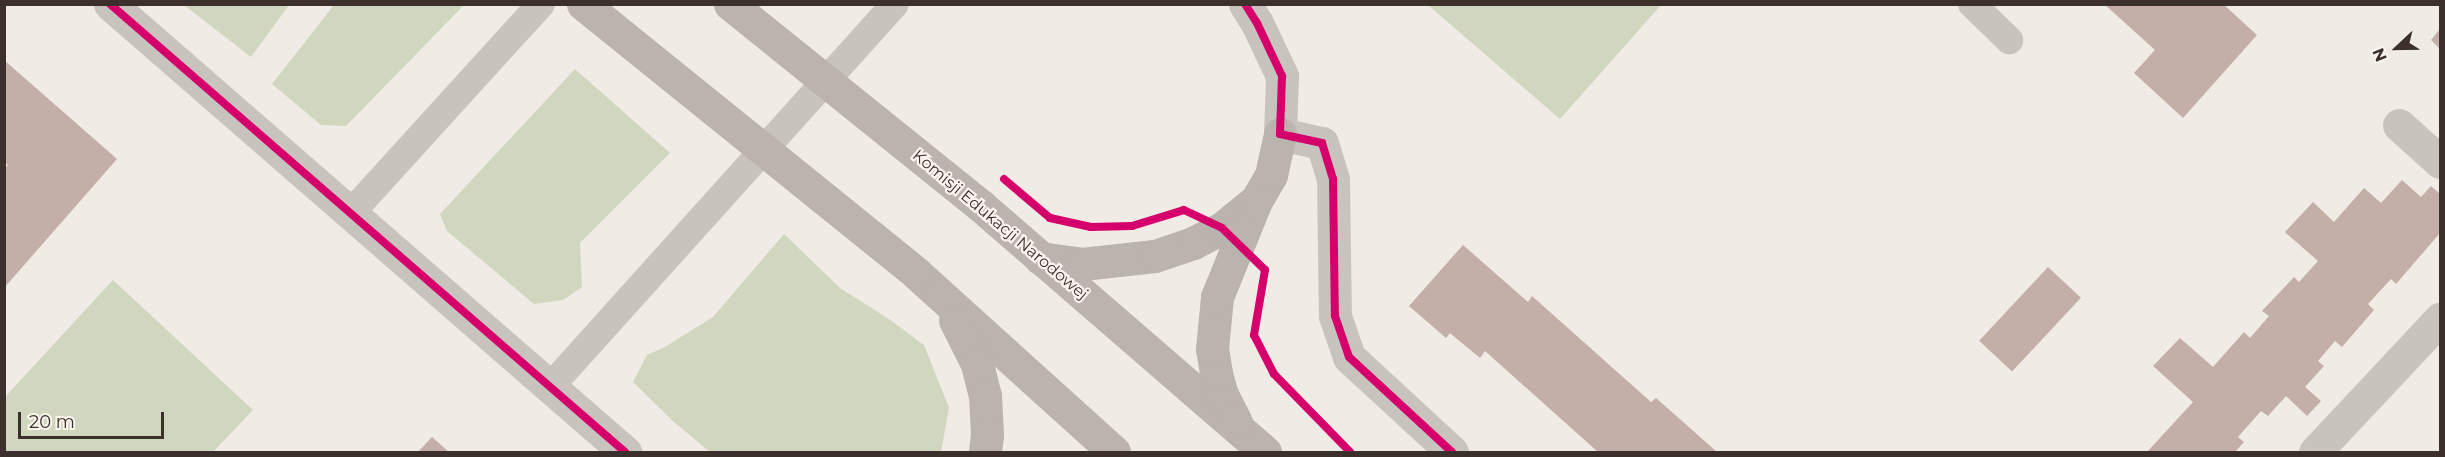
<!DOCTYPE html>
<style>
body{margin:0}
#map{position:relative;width:2445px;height:457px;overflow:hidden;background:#f0ebe5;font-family:Montserrat,sans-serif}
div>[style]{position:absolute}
.green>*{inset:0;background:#d1d6bf}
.building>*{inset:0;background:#c3afa7;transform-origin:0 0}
.lane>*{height:28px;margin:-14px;padding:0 14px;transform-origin:14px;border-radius:14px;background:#c9c3be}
.street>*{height:33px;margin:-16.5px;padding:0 16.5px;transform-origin:16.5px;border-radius:16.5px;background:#c9c3be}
.secondary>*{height:33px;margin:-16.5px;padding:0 16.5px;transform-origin:16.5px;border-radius:16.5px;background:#bab3ae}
.secondary-bridge>*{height:33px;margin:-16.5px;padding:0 16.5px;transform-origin:16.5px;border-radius:16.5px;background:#bab3ae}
.cycleway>*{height:8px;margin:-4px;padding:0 4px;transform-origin:4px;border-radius:4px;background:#d6006c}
span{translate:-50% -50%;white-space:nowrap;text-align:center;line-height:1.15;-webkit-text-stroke:4.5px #fbf5ee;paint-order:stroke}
.street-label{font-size:16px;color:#3b302b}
.frame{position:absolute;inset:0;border:6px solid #3b302b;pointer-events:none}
.north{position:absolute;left:2367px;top:18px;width:60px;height:60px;-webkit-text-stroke:4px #fbf5ee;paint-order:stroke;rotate:248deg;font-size:16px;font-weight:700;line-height:24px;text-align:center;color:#3b302b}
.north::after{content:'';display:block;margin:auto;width:21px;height:27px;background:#3b302b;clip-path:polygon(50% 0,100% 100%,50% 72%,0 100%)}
.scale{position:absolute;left:18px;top:412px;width:146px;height:27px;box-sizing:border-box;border:3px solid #3b302b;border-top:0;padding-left:8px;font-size:18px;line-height:21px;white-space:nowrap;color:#3b302b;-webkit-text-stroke:4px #fbf5ee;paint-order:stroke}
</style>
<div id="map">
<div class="green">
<div style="clip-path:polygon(184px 5px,289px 5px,251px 57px)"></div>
<div style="clip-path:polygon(334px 5px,334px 4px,464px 5px,346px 126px,321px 125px,272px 84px)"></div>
<div style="clip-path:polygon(1428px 5px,1661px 5px,1560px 119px)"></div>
<div style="clip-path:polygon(575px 69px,670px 153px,580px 243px,582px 287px,563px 300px,534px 304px,447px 231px,440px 214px)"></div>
<div style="clip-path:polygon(784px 234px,840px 288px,889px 319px,924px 345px,949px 408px,941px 452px,710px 452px,674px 422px,633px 382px,647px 355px,665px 347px,713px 317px)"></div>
<div style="clip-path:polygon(113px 280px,253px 410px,213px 452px,5px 452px,5px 397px)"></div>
</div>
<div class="building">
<div style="clip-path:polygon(2104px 4px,2223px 4px,2257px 35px,2183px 118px,2134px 73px,2155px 50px)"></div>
<div style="clip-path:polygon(2440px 29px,2440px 49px,2431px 40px)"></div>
<div style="clip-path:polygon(4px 60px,117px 159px,4px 288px,4px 169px,8px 165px,4px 162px)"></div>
<div style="clip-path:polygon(2402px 180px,2421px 197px,2431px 186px,2440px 194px,2440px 233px,2396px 284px,2391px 279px,2368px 304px,2374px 310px,2342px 347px,2335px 341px,2318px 361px,2324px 366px,2305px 387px,2321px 401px,2307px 416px,2286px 396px,2268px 416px,2261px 411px,2238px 437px,2244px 442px,2235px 452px,2147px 452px,2193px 402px,2153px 366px,2180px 338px,2213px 367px,2244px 332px,2250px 338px,2269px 316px,2262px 311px,2294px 277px,2299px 282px,2318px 261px,2285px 232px,2313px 202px,2334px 222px,2364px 188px,2381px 203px)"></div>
<div style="clip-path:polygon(1463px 245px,1528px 302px,1532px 296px,1651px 402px,1656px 398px,1717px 452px,1598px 452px,1485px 351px,1480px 358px,1450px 333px,1446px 338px,1409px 306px)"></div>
<div style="left:2048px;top:267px;width:45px;height:101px;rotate:43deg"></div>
<div style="clip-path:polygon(432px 437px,449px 452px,418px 452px)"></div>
</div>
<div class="lane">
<div style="left:1972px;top:4px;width:52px;rotate:44.2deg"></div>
<div style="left:349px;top:215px;width:285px;rotate:-47.7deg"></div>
<div style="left:550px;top:387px;width:515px;rotate:-47.99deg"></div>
</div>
<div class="street">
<div style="left:110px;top:4px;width:683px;rotate:41.02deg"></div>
<div style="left:1245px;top:4px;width:22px;rotate:58deg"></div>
<div style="left:1257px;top:23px;width:59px;rotate:64.7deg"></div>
<div style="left:1282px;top:76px;width:58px;rotate:92deg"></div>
<div style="left:1280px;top:134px;width:43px;rotate:12.1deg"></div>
<div style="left:1322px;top:143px;width:38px;rotate:73deg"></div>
<div style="left:1333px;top:179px;width:137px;rotate:89.2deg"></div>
<div style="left:1335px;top:316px;width:43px;rotate:71.1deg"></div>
<div style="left:1349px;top:357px;width:140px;rotate:42.7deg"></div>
<div style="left:2399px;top:125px;width:55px;rotate:42.1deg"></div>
<div style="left:2315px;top:452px;width:183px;rotate:-46.8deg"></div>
</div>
<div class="secondary">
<div style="left:981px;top:206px;width:376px;rotate:40.9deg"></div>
<div style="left:1040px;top:258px;width:42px;rotate:8.1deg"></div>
<div style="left:1082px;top:264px;width:73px;rotate:-6.3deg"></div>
<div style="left:1155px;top:256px;width:40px;rotate:-18.9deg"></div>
<div style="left:1193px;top:243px;width:33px;rotate:-27deg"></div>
<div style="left:1222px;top:228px;width:40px;rotate:-39deg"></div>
<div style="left:916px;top:273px;width:267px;rotate:42.1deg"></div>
<div style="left:955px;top:320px;width:49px;rotate:63.4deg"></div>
<div style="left:977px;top:364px;width:32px;rotate:76deg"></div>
<div style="left:985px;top:395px;width:40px;rotate:87.1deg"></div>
<div style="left:987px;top:435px;width:17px;rotate:97deg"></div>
<div style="left:1236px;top:422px;width:34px;rotate:-117deg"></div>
<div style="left:1221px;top:392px;width:20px;rotate:-105deg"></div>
<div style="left:1216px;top:373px;width:24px;rotate:-99deg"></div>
<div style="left:1212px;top:349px;width:52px;rotate:-84.5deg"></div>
<div style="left:1217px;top:297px;width:104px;rotate:-67.9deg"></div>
<div style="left:1256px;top:201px;width:30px;rotate:-60deg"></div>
<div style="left:1271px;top:175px;width:42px;rotate:-77.6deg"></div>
</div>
<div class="secondary-bridge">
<div style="left:583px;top:4px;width:428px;rotate:38.9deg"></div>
<div style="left:730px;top:4px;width:322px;rotate:38.8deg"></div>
</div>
<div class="cycleway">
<div style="left:110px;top:4px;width:683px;rotate:41.02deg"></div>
<div style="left:1245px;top:4px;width:22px;rotate:58deg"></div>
<div style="left:1257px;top:23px;width:59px;rotate:64.7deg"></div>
<div style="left:1282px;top:76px;width:58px;rotate:92deg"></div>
<div style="left:1280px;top:134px;width:43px;rotate:12.1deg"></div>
<div style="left:1322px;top:143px;width:38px;rotate:73deg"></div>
<div style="left:1333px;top:179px;width:137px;rotate:89.2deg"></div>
<div style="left:1335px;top:316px;width:43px;rotate:71.1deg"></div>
<div style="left:1349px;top:357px;width:140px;rotate:42.7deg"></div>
<div style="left:1004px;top:179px;width:60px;rotate:40.3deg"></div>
<div style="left:1050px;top:218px;width:42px;rotate:12.4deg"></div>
<div style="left:1091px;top:227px;width:41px;rotate:-1.4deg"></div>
<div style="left:1132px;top:226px;width:54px;rotate:-17.1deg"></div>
<div style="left:1184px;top:210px;width:42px;rotate:25.3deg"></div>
<div style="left:1222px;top:228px;width:60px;rotate:44.3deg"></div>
<div style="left:1265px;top:270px;width:66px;rotate:99.6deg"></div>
<div style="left:1254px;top:335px;width:44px;rotate:62.9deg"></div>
<div style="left:1274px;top:374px;width:109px;rotate:45.7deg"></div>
</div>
<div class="street-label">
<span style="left:1000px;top:225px;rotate:40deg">Komisji Edukacji Narodowej</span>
</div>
<div class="frame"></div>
<div class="north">N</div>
<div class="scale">20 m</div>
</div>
